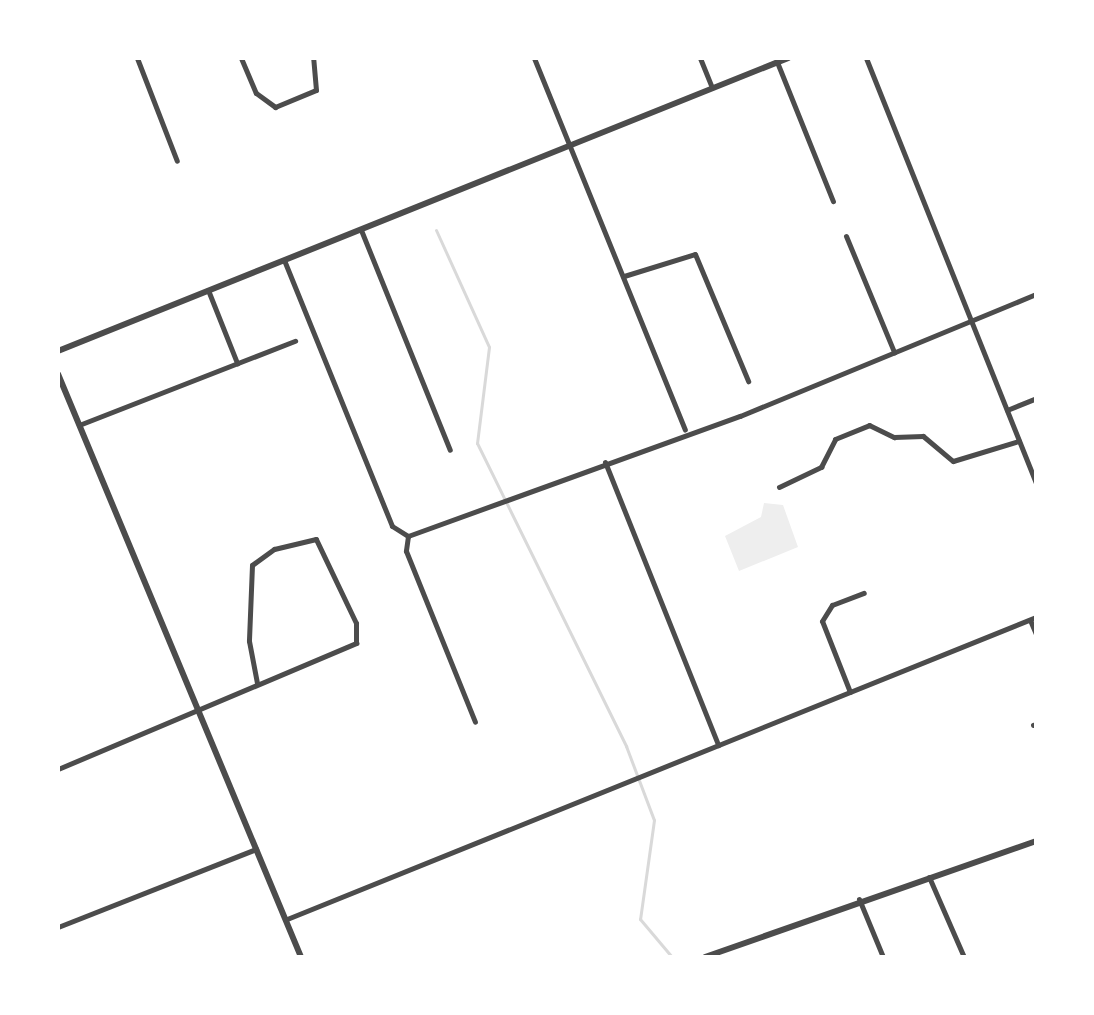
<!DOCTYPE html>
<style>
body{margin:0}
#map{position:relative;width:1094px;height:1015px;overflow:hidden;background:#fff;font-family:Ubuntu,sans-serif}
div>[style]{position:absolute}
.green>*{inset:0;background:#eee}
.stream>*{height:3px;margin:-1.5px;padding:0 1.5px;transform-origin:1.5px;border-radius:1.5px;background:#d9d9d9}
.minor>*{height:5px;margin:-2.5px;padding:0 2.5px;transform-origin:2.5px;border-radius:2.5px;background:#4c4c4c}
.tertiary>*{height:6px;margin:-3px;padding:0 3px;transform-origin:3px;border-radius:3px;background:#4c4c4c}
span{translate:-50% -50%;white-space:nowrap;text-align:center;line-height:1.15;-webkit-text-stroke:8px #fff;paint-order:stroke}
.frame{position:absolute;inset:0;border:60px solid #fff;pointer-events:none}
</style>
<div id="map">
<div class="green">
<div style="clip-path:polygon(764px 503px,783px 505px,798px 547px,739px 571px,725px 536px,761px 517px)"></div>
</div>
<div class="stream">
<div style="left:436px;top:230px;width:128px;rotate:65.6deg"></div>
<div style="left:489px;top:347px;width:97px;rotate:97.1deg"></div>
<div style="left:477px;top:443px;width:338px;rotate:63.8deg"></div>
<div style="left:626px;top:746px;width:79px;rotate:69.3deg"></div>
<div style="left:654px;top:820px;width:100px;rotate:98deg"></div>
<div style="left:640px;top:919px;width:50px;rotate:49.9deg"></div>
</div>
<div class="minor">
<div style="left:137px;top:58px;width:110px;rotate:68.8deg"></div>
<div style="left:241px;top:58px;width:38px;rotate:67deg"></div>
<div style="left:256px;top:93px;width:24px;rotate:36deg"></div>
<div style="left:275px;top:107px;width:44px;rotate:-22.5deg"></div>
<div style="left:316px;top:90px;width:32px;rotate:-95deg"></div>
<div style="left:534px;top:58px;width:401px;rotate:67.9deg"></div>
<div style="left:700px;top:58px;width:32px;rotate:68deg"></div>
<div style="left:866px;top:58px;width:458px;rotate:68.2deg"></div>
<div style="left:777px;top:62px;width:150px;rotate:68.1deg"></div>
<div style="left:361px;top:230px;width:237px;rotate:68deg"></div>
<div style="left:846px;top:236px;width:126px;rotate:67.5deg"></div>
<div style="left:284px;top:260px;width:287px;rotate:67.9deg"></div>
<div style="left:392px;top:526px;width:19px;rotate:32deg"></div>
<div style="left:408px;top:536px;width:353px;rotate:-19.9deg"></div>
<div style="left:740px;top:416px;width:320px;rotate:-22.4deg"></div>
<div style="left:624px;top:276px;width:74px;rotate:-17.2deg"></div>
<div style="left:695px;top:254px;width:138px;rotate:67.3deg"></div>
<div style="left:208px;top:290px;width:79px;rotate:68.3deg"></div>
<div style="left:1007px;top:410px;width:31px;rotate:-22deg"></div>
<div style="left:79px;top:425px;width:232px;rotate:-21.3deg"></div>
<div style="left:605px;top:462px;width:305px;rotate:68.2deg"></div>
<div style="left:779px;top:487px;width:47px;rotate:-25.5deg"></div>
<div style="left:821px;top:467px;width:31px;rotate:-63deg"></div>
<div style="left:835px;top:439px;width:37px;rotate:-22deg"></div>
<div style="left:869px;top:425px;width:28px;rotate:26deg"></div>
<div style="left:894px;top:437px;width:29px;rotate:-2deg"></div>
<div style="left:923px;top:436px;width:39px;rotate:40deg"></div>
<div style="left:953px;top:461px;width:69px;rotate:-16.9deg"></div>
<div style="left:408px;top:536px;width:15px;rotate:98deg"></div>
<div style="left:406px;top:551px;width:184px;rotate:68deg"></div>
<div style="left:1030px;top:620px;width:15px;rotate:67deg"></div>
<div style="left:850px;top:692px;width:76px;rotate:-111.5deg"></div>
<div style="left:822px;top:621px;width:19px;rotate:-58deg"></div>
<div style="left:832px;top:605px;width:34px;rotate:-21deg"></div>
<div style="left:1033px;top:725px;width:3px;rotate:-18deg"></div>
<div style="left:58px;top:769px;width:324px;rotate:-22.9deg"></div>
<div style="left:356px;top:643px;width:20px;rotate:-90deg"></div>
<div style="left:356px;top:623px;width:93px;rotate:-115.5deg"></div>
<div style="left:316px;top:539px;width:43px;rotate:166.6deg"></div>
<div style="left:274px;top:549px;width:27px;rotate:144deg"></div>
<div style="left:252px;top:565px;width:76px;rotate:92.3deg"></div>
<div style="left:249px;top:641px;width:43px;rotate:79.2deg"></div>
<div style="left:929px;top:877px;width:87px;rotate:66.4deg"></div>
<div style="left:859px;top:899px;width:63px;rotate:67.5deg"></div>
<div style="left:287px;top:919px;width:808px;rotate:-21.96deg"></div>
<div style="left:58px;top:927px;width:213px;rotate:-21.5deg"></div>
</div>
<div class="tertiary">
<div style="left:58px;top:351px;width:787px;rotate:-21.87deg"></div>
<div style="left:58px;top:374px;width:632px;rotate:67.37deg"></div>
<div style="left:705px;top:957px;width:351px;rotate:-19.3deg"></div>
</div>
<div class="frame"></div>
</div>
